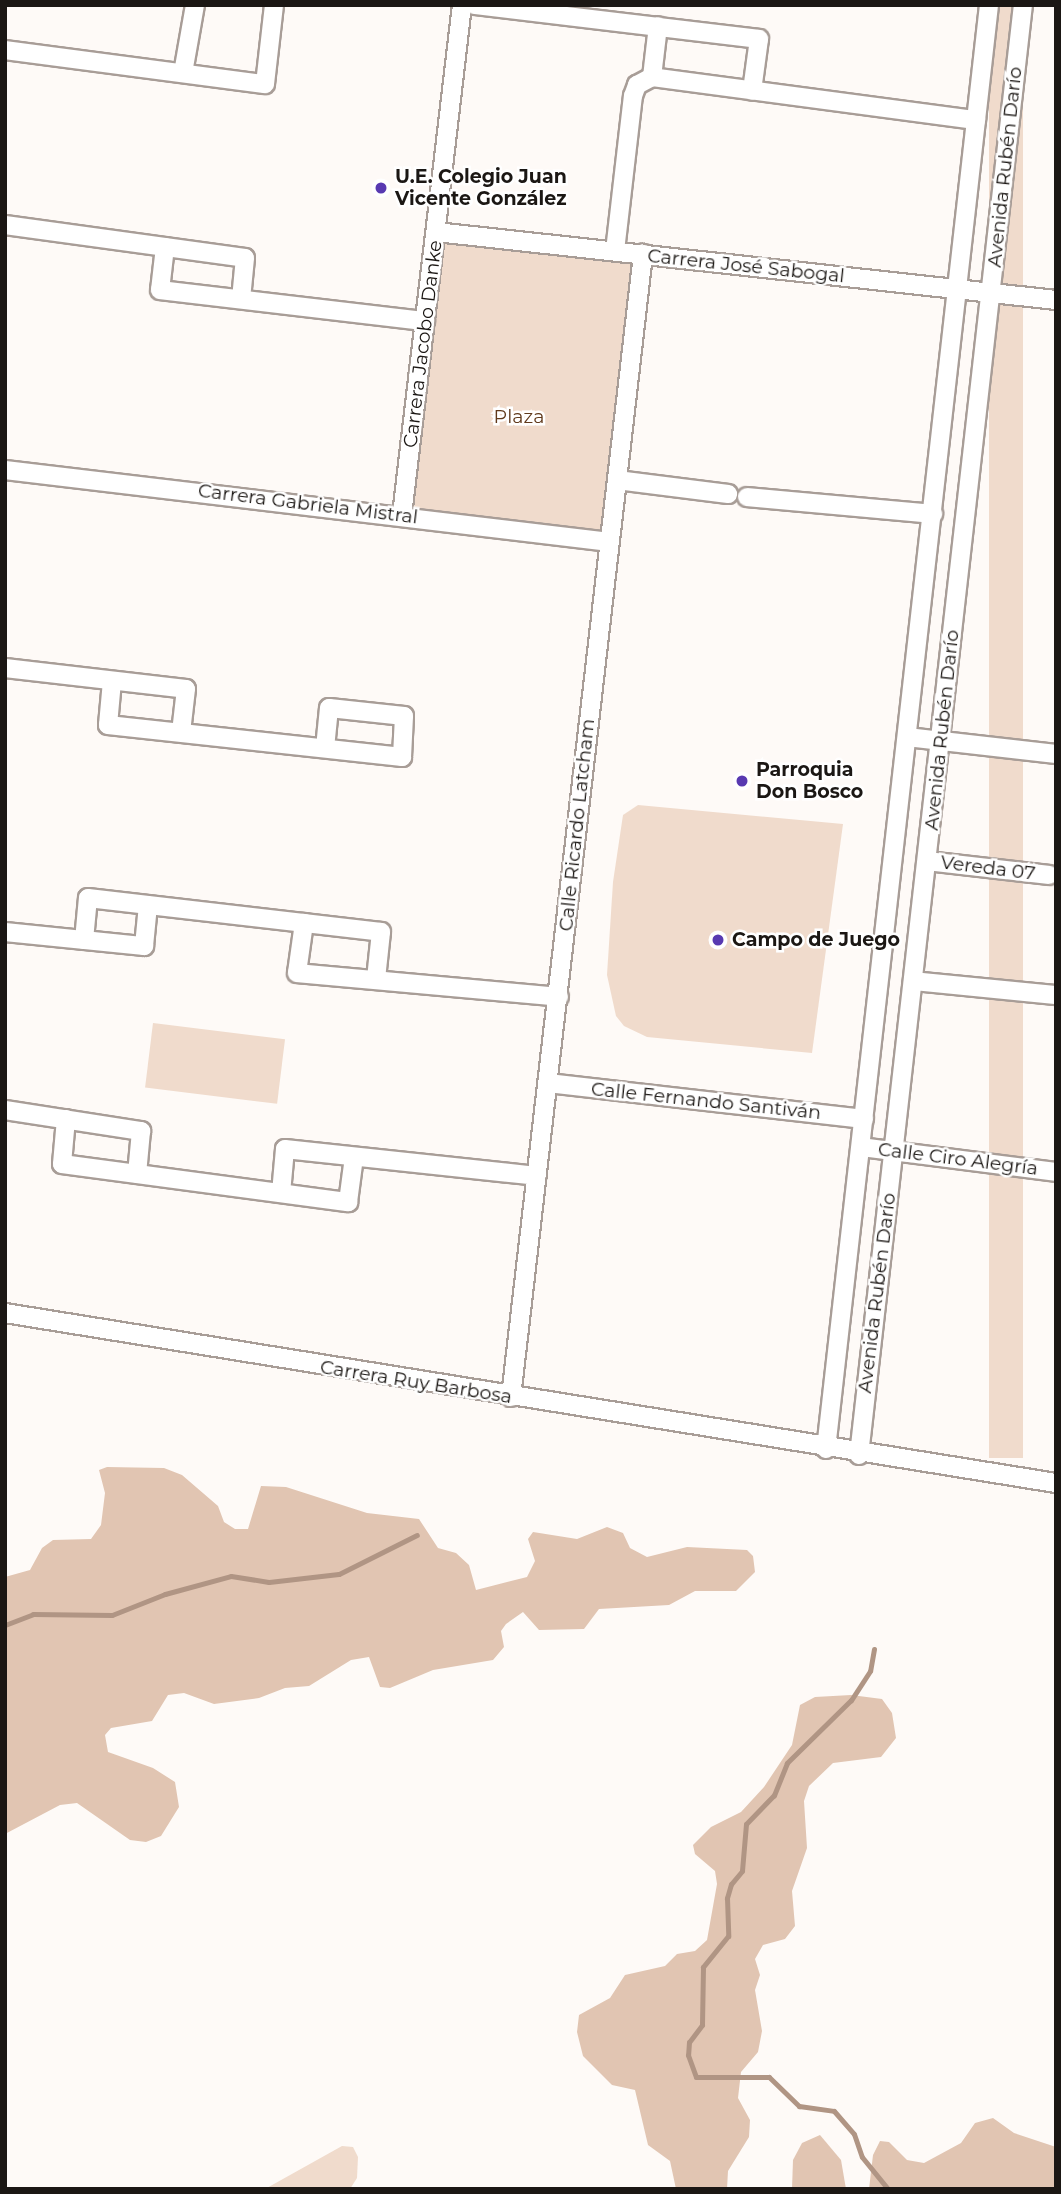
<!DOCTYPE html>
<meta charset="utf-8">
<style>
body{margin:0}
#map{position:relative;width:1061px;height:2194px;overflow:hidden;background:#fefaf7;font-family:Montserrat,sans-serif}
div>[style]{position:absolute}
.green>*{inset:0;background:#f0dbcc;transform-origin:0 0}
.forest>*{inset:0;background:#e1c5b2}
.stream>*{height:5px;margin:-2.5px;padding:0 2.5px;transform-origin:2.5px;border-radius:2.5px;background:#b09584}
.roads{filter:drop-shadow(2px 0 #a89d97) drop-shadow(-2px 0 #a89d97) drop-shadow(0 2px #a89d97) drop-shadow(0 -2px #a89d97)}
.minor>*{height:18px;margin:-9px;padding:0 9px;transform-origin:9px;border-radius:9px;background:#fff}
.dots>*{width:19px;height:19px;translate:-50% -50%;box-sizing:border-box;border:4px solid #fff;border-radius:50%}
span{translate:-50% -50%;white-space:nowrap;text-align:center;line-height:1.15;-webkit-text-stroke:5px #fff;paint-order:stroke}
.street-label{font-size:19px;color:#1b1714}
.poi-label{font-size:19px;color:#1b1714;font-weight:700}
.left{translate:0 -50%;text-align:left}
.park-label{font-size:19px;color:#60391b}
.frame{position:absolute;inset:0;border:7px solid #1b1714;pointer-events:none}
</style>
<div id="map">
<div class="green">
<div style="left:989px;top:5px;width:34px;height:1453px"></div>
<div style="left:436px;top:232px;width:208px;height:285px;rotate:6deg"></div>
<div style="clip-path:polygon(638px 805px,843px 824px,812px 1053px,647px 1037px,624px 1026px,616px 1016px,607px 975px,613px 882px,623px 815px)"></div>
<div style="left:153px;top:1023px;width:133px;height:65px;rotate:7deg"></div>
<div style="clip-path:polygon(342px 2146px,353px 2147px,358px 2157px,357px 2178px,350px 2189px,265px 2189px)"></div>
</div>
<div class="forest">
<div style="clip-path:polygon(107px 1467px,164px 1468px,182px 1475px,218px 1506px,224px 1522px,235px 1529px,248px 1529px,261px 1486px,286px 1487px,367px 1513px,419px 1519px,438px 1548px,456px 1553px,469px 1565px,476px 1590px,527px 1577px,535px 1561px,528px 1539px,533px 1532px,577px 1539px,607px 1527px,623px 1533px,630px 1548px,647px 1557px,687px 1547px,747px 1550px,753px 1556px,755px 1572px,736px 1591px,695px 1591px,669px 1605px,599px 1609px,584px 1629px,539px 1630px,523px 1612px,506px 1624px,501px 1631px,504px 1647px,493px 1660px,433px 1670px,390px 1688px,380px 1687px,369px 1657px,351px 1660px,309px 1686px,285px 1688px,259px 1698px,214px 1704px,184px 1693px,168px 1695px,152px 1721px,111px 1728px,105px 1735px,108px 1752px,153px 1768px,175px 1782px,179px 1807px,161px 1836px,146px 1842px,130px 1840px,77px 1803px,60px 1805px,5px 1834px,5px 1577px,30px 1570px,42px 1548px,53px 1540px,91px 1539px,101px 1525px,105px 1493px,99px 1470px)"></div>
<div style="clip-path:polygon(851px 1695px,882px 1699px,892px 1713px,896px 1738px,881px 1757px,833px 1763px,809px 1786px,804px 1801px,807px 1848px,792px 1891px,795px 1926px,785px 1939px,763px 1945px,755px 1959px,760px 1975px,755px 1990px,762px 2031px,758px 2052px,741px 2072px,738px 2098px,750px 2120px,749px 2137px,728px 2171px,727px 2189px,676px 2189px,670px 2161px,648px 2145px,635px 2090px,612px 2085px,583px 2056px,577px 2032px,579px 2015px,610px 1998px,625px 1975px,665px 1966px,677px 1954px,695px 1951px,707px 1940px,717px 1884px,715px 1871px,695px 1854px,693px 1845px,711px 1827px,741px 1812px,764px 1787px,792px 1745px,800px 1705px,815px 1697px)"></div>
<div style="clip-path:polygon(993px 2118px,1014px 2133px,1056px 2147px,1056px 2189px,869px 2189px,873px 2155px,880px 2141px,889px 2142px,907px 2160px,924px 2163px,961px 2143px,975px 2123px)"></div>
<div style="clip-path:polygon(820px 2135px,841px 2160px,846px 2189px,792px 2189px,793px 2160px,802px 2143px)"></div>
</div>
<div class="stream">
<div style="left:5px;top:1625px;width:30px;rotate:-21deg"></div>
<div style="left:33px;top:1614px;width:79px;rotate:0.7deg"></div>
<div style="left:112px;top:1615px;width:57px;rotate:-21.6deg"></div>
<div style="left:165px;top:1594px;width:68px;rotate:-15.3deg"></div>
<div style="left:231px;top:1576px;width:38px;rotate:9deg"></div>
<div style="left:269px;top:1582px;width:70px;rotate:-6.5deg"></div>
<div style="left:339px;top:1574px;width:87px;rotate:-26.6deg"></div>
<div style="left:874px;top:1649px;width:22px;rotate:100deg"></div>
<div style="left:870px;top:1671px;width:35px;rotate:123deg"></div>
<div style="left:851px;top:1700px;width:90px;rotate:135.5deg"></div>
<div style="left:787px;top:1763px;width:35px;rotate:112deg"></div>
<div style="left:774px;top:1795px;width:40px;rotate:134deg"></div>
<div style="left:746px;top:1824px;width:47px;rotate:94.9deg"></div>
<div style="left:742px;top:1871px;width:17px;rotate:130deg"></div>
<div style="left:731px;top:1884px;width:15px;rotate:106deg"></div>
<div style="left:727px;top:1898px;width:38px;rotate:88deg"></div>
<div style="left:728px;top:1936px;width:40px;rotate:129deg"></div>
<div style="left:703px;top:1967px;width:58px;rotate:91deg"></div>
<div style="left:702px;top:2025px;width:21px;rotate:127deg"></div>
<div style="left:689px;top:2042px;width:13px;rotate:94deg"></div>
<div style="left:688px;top:2055px;width:23px;rotate:70deg"></div>
<div style="left:696px;top:2077px;width:73px"></div>
<div style="left:769px;top:2077px;width:42px;rotate:44deg"></div>
<div style="left:799px;top:2106px;width:35px;rotate:8deg"></div>
<div style="left:834px;top:2111px;width:30px;rotate:49deg"></div>
<div style="left:854px;top:2134px;width:24px;rotate:71deg"></div>
<div style="left:862px;top:2157px;width:41px;rotate:50.9deg"></div>
</div>
<div class="roads">
<div class="minor">
<div style="left:474px;top:5px;width:287px;rotate:6.8deg"></div>
<div style="left:759px;top:39px;width:52px;rotate:97.7deg"></div>
<div style="left:5px;top:50px;width:262px;rotate:7.5deg"></div>
<div style="left:265px;top:84px;width:80px;rotate:-83.5deg"></div>
<div style="left:183px;top:73px;width:69px;rotate:-80deg"></div>
<div style="left:652px;top:77px;width:327px;rotate:7.6deg"></div>
<div style="left:652px;top:77px;width:51px;rotate:-83.3deg"></div>
<div style="left:5px;top:225px;width:242px;rotate:7.8deg"></div>
<div style="left:245px;top:258px;width:41px;rotate:95.6deg"></div>
<div style="left:436px;top:232px;width:624px;rotate:6.26deg"></div>
<div style="left:165px;top:247px;width:43px;rotate:96.6deg"></div>
<div style="left:160px;top:290px;width:267px;rotate:6.7deg"></div>
<div style="left:615px;top:251px;width:156px;rotate:-83.4deg"></div>
<div style="left:633px;top:96px;width:12px;rotate:-70deg"></div>
<div style="left:637px;top:85px;width:17px;rotate:-28deg"></div>
<div style="left:5px;top:470px;width:609px;rotate:6.79deg"></div>
<div style="left:617px;top:480px;width:112px;rotate:7.2deg"></div>
<div style="left:747px;top:497px;width:187px;rotate:5.2deg"></div>
<div style="left:402px;top:515px;width:514px;rotate:-83.29deg"></div>
<div style="left:5px;top:668px;width:182px;rotate:6.6deg"></div>
<div style="left:186px;top:689px;width:43px;rotate:96.6deg"></div>
<div style="left:112px;top:681px;width:44px;rotate:95.2deg"></div>
<div style="left:108px;top:725px;width:296px;rotate:6.2deg"></div>
<div style="left:402px;top:757px;width:41px;rotate:-87.2deg"></div>
<div style="left:404px;top:716px;width:75px;rotate:-173.9deg"></div>
<div style="left:329px;top:708px;width:40px;rotate:95.7deg"></div>
<div style="left:907px;top:737px;width:150px;rotate:6.5deg"></div>
<div style="left:927px;top:861px;width:123px;rotate:6.5deg"></div>
<div style="left:304px;top:923px;width:50px;rotate:98deg"></div>
<div style="left:297px;top:973px;width:263px;rotate:5.2deg"></div>
<div style="left:5px;top:932px;width:140px;rotate:5.8deg"></div>
<div style="left:144px;top:946px;width:41px;rotate:-84.4deg"></div>
<div style="left:84px;top:940px;width:42px;rotate:-84.6deg"></div>
<div style="left:88px;top:898px;width:295px;rotate:6.6deg"></div>
<div style="left:381px;top:932px;width:47px;rotate:96.1deg"></div>
<div style="left:913px;top:981px;width:144px;rotate:5.6deg"></div>
<div style="left:548px;top:1083px;width:318px;rotate:6.5deg"></div>
<div style="left:5px;top:1110px;width:138px;rotate:8.8deg"></div>
<div style="left:141px;top:1131px;width:43px;rotate:95.3deg"></div>
<div style="left:66px;top:1119px;width:45px;rotate:95.1deg"></div>
<div style="left:62px;top:1164px;width:289px;rotate:7.6deg"></div>
<div style="left:348px;top:1202px;width:45px;rotate:-82.4deg"></div>
<div style="left:861px;top:1147px;width:197px;rotate:7.3deg"></div>
<div style="left:281px;top:1193px;width:44px;rotate:-84.8deg"></div>
<div style="left:285px;top:1149px;width:253px;rotate:6.1deg"></div>
<div style="left:5px;top:1313px;width:1065px;rotate:9.19deg"></div>
<div style="left:511px;top:1397px;width:1151px;rotate:-83.41deg"></div>
<div style="left:826px;top:1449px;width:1453px;rotate:-83.56deg"></div>
<div style="left:859px;top:1455px;width:1459px;rotate:-83.55deg"></div>
</div>
</div>
<div class="dots">
<div style="left:381px;top:188px;background:#5839b1"></div>
<div style="left:742px;top:781px;background:#5839b1"></div>
<div style="left:718px;top:940px;background:#5839b1"></div>
</div>
<div class="street-label">
<span style="left:1005px;top:167px;rotate:-84deg">Avenida Rubén Darío</span>
<span style="left:746px;top:266px;rotate:6deg">Carrera José Sabogal</span>
<span style="left:423px;top:344px;rotate:-83deg">Carrera Jacobo Danke</span>
<span style="left:308px;top:504px;rotate:7deg">Carrera Gabriela Mistral</span>
<span style="left:942px;top:730px;rotate:-84deg">Avenida Rubén Darío</span>
<span style="left:577px;top:825px;rotate:-84deg">Calle Ricardo Latcham</span>
<span style="left:988px;top:868px;rotate:7deg">Vereda 07</span>
<span style="left:706px;top:1101px;rotate:6deg">Calle Fernando Santiván</span>
<span style="left:958px;top:1159px;rotate:7deg">Calle Ciro Alegría</span>
<span style="left:877px;top:1293px;rotate:-83deg">Avenida Rubén Darío</span>
<span style="left:416px;top:1382px;rotate:9deg">Carrera Ruy Barbosa</span>
</div>
<div class="poi-label">
<span class="left" style="left:395px;top:188px">U.E. Colegio Juan<br>Vicente González</span>
<span class="left" style="left:756px;top:781px">Parroquia<br>Don Bosco</span>
<span class="left" style="left:732px;top:940px">Campo de Juego</span>
</div>
<div class="park-label">
<span style="left:519px;top:417px">Plaza</span>
</div>
<div class="frame"></div>
</div>
